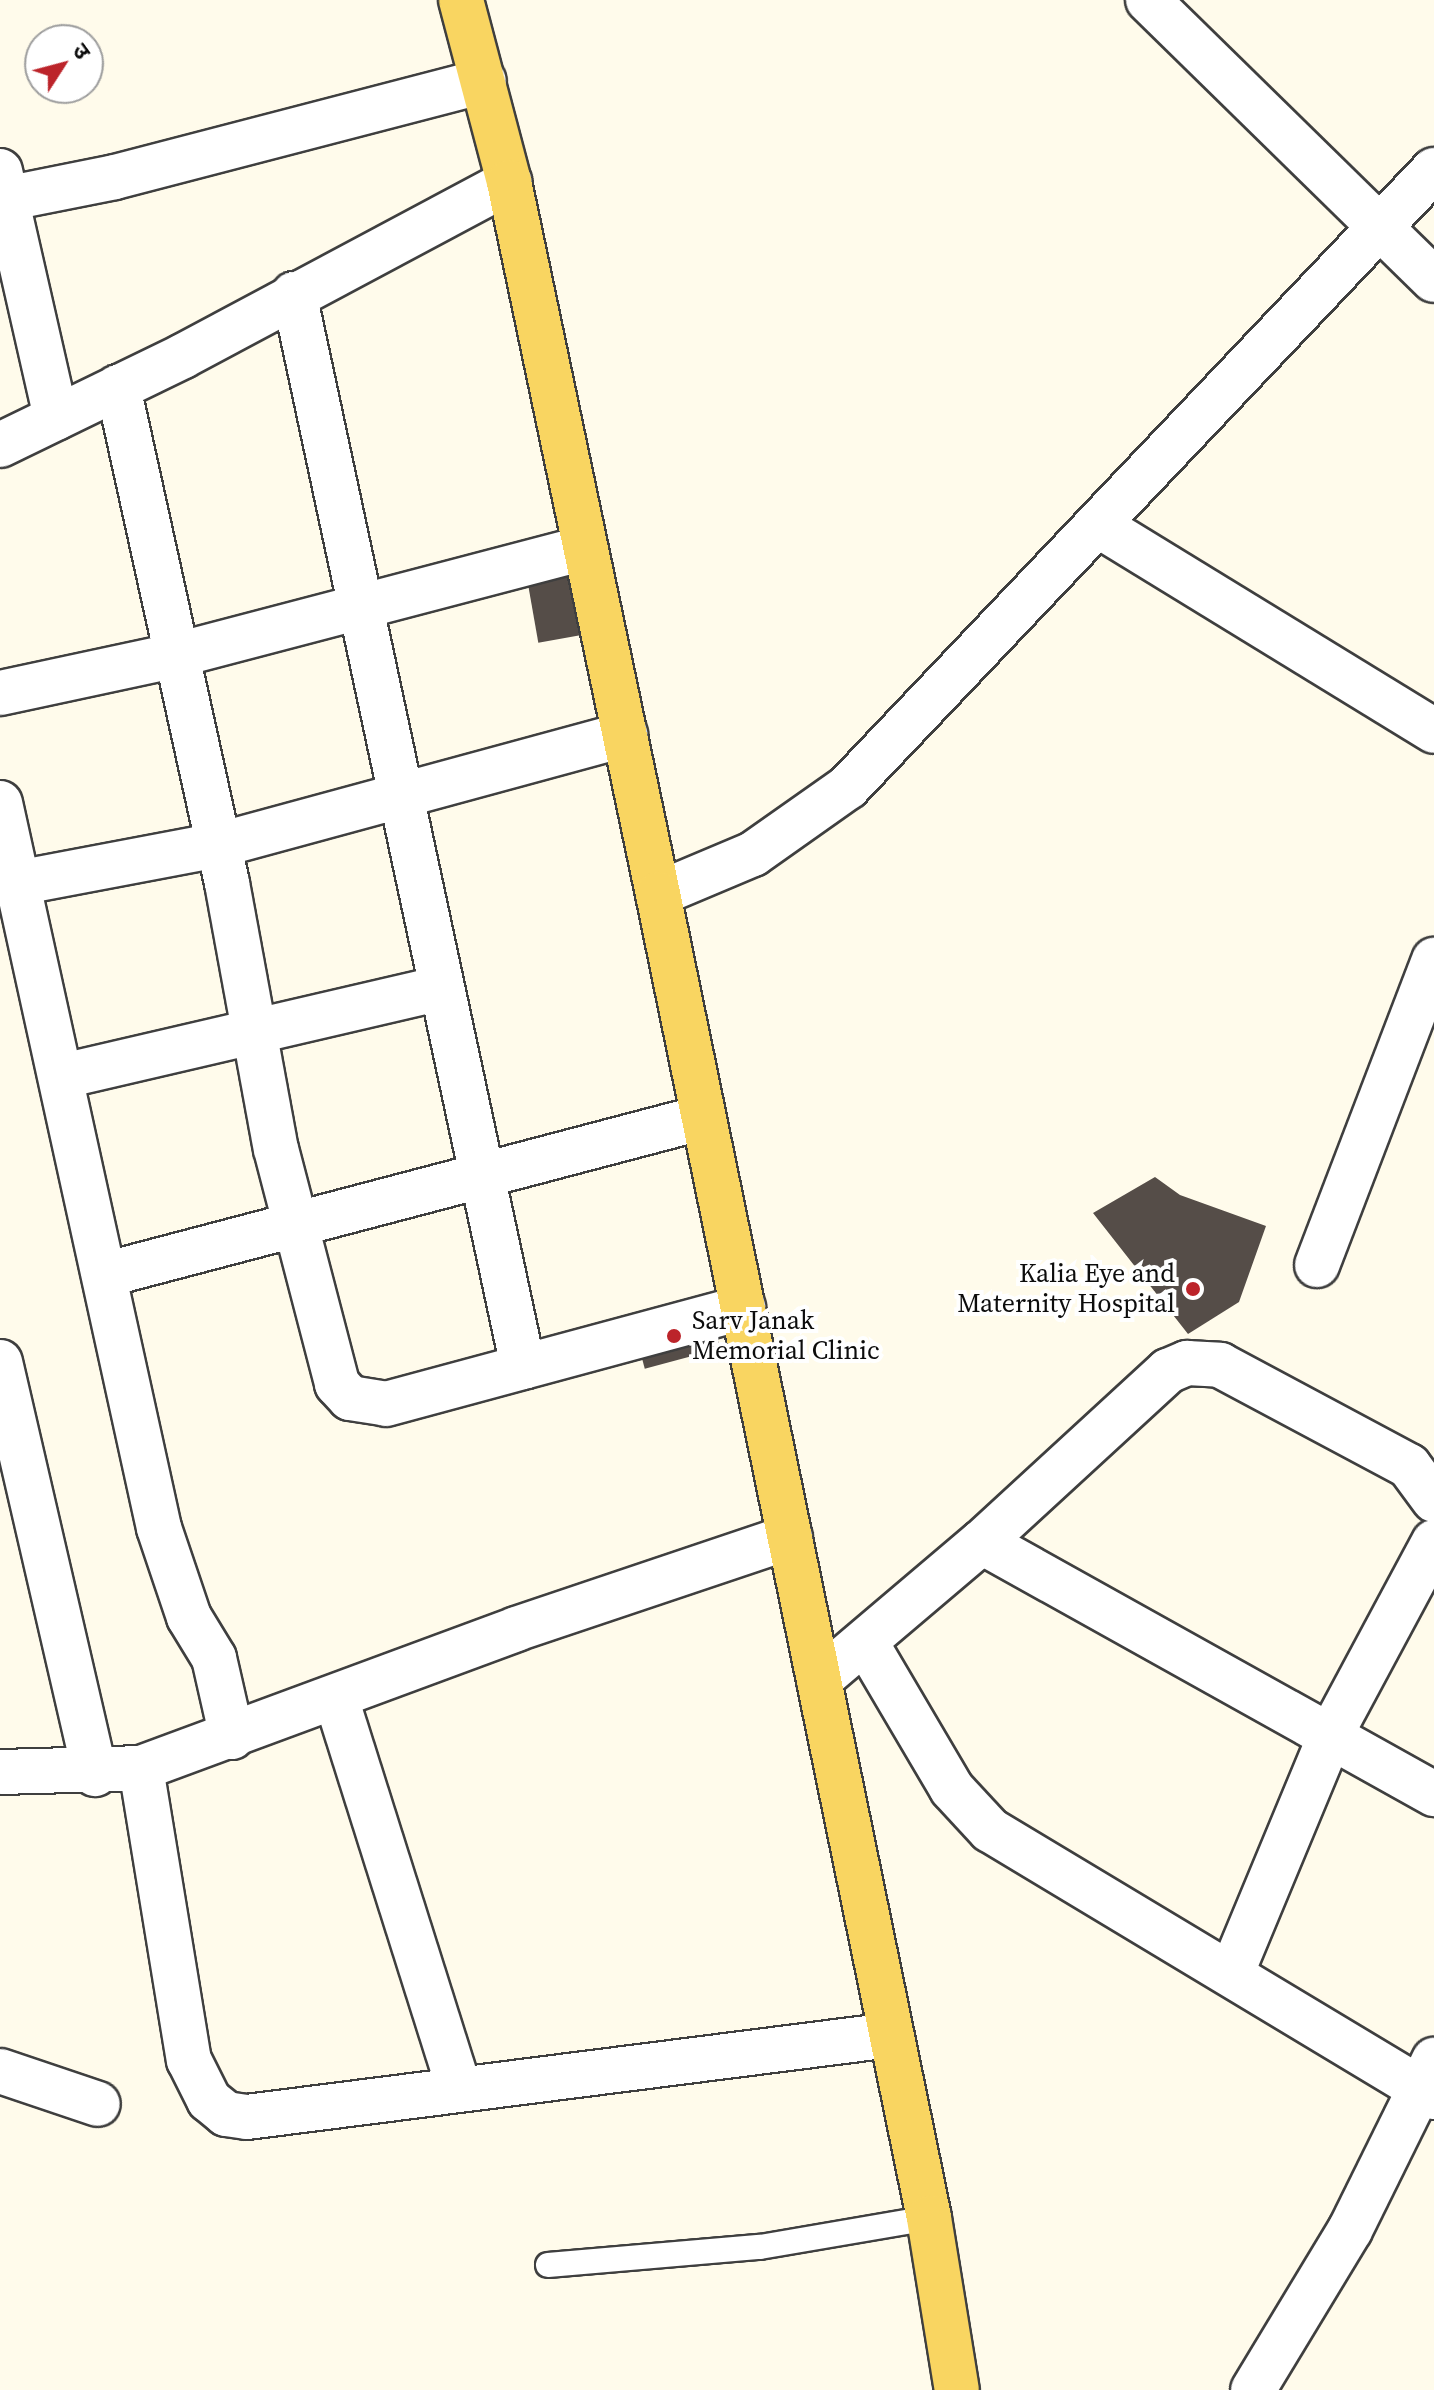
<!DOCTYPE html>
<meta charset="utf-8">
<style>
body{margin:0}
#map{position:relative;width:1434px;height:2390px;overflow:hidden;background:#fffbeb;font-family:"Source Serif 4","Noto Sans Devanagari",serif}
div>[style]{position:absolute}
.building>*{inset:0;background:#554d48;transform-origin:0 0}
.roads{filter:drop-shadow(2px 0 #3f3f3f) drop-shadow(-2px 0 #3f3f3f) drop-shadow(0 2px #3f3f3f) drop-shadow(0 -2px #3f3f3f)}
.service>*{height:24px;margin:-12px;padding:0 12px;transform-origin:12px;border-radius:12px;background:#fff}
.minor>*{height:44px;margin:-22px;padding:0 22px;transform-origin:22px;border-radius:22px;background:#fff}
.primary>*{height:44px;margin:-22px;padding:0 22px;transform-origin:22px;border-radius:22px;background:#f9d561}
.dots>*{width:22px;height:22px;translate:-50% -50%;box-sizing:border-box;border:4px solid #fff;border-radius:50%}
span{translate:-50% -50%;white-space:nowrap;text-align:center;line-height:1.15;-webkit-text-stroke:8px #fff;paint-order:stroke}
.poi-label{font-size:26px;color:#0c0c0c}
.right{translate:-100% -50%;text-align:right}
.left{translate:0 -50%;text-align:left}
.north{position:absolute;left:24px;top:24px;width:80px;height:80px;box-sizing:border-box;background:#fff;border:2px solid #9e9e9e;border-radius:50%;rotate:54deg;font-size:22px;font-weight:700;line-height:32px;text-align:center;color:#0c0c0c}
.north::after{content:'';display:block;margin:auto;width:28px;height:36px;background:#bc242a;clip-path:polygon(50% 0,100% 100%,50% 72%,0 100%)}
</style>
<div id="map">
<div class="building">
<div style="left:575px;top:557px;width:78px;height:51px;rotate:80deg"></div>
<div style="clip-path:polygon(1155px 1177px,1180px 1195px,1266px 1226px,1239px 1302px,1188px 1334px,1093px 1213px)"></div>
<div style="left:709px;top:1307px;width:43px;height:78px;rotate:75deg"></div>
</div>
<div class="roads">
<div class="service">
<div style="left:548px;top:2265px;width:213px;rotate:-4.9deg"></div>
<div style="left:760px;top:2247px;width:171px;rotate:-9.7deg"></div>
</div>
<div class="minor">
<div style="left:1148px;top:0;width:400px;rotate:44.4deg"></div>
<div style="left:0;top:171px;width:253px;rotate:77.2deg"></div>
<div style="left:0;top:200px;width:117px;rotate:-11.3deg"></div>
<div style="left:115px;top:177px;width:381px;rotate:-14.6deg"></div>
<div style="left:294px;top:294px;width:1097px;rotate:77.95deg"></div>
<div style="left:118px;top:387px;width:508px;rotate:77.61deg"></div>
<div style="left:227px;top:883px;width:270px;rotate:79.6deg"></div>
<div style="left:276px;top:1149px;width:243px;rotate:75.4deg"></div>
<div style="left:337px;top:1384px;width:19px;rotate:47deg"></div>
<div style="left:350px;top:1398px;width:36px;rotate:9deg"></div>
<div style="left:386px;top:1404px;width:370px;rotate:-15.1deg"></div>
<div style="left:0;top:445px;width:203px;rotate:-25.9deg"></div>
<div style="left:183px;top:356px;width:370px;rotate:-28.1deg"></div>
<div style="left:1098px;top:525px;width:394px;rotate:31.5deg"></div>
<div style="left:0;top:693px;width:181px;rotate:-12.1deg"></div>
<div style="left:177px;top:655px;width:422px;rotate:-14.7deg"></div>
<div style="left:0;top:803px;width:742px;rotate:77.63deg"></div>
<div style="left:159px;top:1528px;width:94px;rotate:71.4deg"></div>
<div style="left:189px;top:1617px;width:48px;rotate:58.6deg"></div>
<div style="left:214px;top:1658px;width:81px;rotate:77.2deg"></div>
<div style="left:17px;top:883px;width:206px;rotate:-10.7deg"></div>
<div style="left:219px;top:845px;width:421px;rotate:-15.2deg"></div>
<div style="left:658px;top:894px;width:103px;rotate:-22.8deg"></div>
<div style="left:753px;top:854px;width:116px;rotate:-35.2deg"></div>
<div style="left:848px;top:787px;width:851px;rotate:-46.48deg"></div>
<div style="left:63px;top:1076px;width:388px;rotate:-13.1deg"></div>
<div style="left:1317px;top:1265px;width:327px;rotate:-69deg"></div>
<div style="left:104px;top:1275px;width:620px;rotate:-14.75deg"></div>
<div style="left:0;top:1362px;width:423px;rotate:77deg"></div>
<div style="left:982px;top:1542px;width:518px;rotate:29.14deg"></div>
<div style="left:866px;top:1643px;width:169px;rotate:59.5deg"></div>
<div style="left:952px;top:1789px;width:56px;rotate:47.2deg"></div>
<div style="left:990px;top:1830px;width:518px;rotate:31.02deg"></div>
<div style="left:819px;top:1680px;width:214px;rotate:-40.3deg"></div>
<div style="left:982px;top:1542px;width:253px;rotate:-42.6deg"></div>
<div style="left:1168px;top:1371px;width:21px;rotate:-23deg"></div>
<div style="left:1187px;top:1363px;width:33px;rotate:3deg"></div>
<div style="left:1220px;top:1365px;width:214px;rotate:28.1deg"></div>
<div style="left:1409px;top:1466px;width:42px;rotate:53.7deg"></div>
<div style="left:336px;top:1698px;width:410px;rotate:72.5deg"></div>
<div style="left:141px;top:1768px;width:296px;rotate:80.7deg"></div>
<div style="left:189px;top:2060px;width:45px;rotate:63.4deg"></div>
<div style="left:209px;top:2100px;width:22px;rotate:39deg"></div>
<div style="left:226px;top:2114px;width:21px;rotate:8deg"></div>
<div style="left:247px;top:2117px;width:649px;rotate:-7.26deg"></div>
<div style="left:0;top:1772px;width:141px;rotate:-1.6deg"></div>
<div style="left:141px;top:1768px;width:400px;rotate:-20.3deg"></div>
<div style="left:516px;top:1629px;width:289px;rotate:-18.6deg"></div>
<div style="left:1232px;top:1972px;width:258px;rotate:-67.4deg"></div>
<div style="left:1331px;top:1734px;width:218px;rotate:-61.8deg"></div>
<div style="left:0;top:2071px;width:103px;rotate:18.6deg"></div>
<div style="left:1253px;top:2390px;width:187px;rotate:-58.8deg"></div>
<div style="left:1350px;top:2230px;width:190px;rotate:-63.7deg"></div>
</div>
<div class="primary">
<div style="left:461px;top:0;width:188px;rotate:75.2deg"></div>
<div style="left:509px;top:182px;width:727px;rotate:78.18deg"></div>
<div style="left:658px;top:894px;width:1351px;rotate:78.43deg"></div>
<div style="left:929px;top:2218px;width:174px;rotate:80.8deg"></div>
</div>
</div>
<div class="dots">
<div style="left:1193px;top:1289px;background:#bc242a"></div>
<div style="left:674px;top:1336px;background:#bc242a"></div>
</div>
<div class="poi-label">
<span class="right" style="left:1175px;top:1289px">Kalia Eye and<br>Maternity Hospital</span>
<span class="left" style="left:692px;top:1336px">Sarv Janak<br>Memorial Clinic</span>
</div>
<div class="north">उ</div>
</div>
